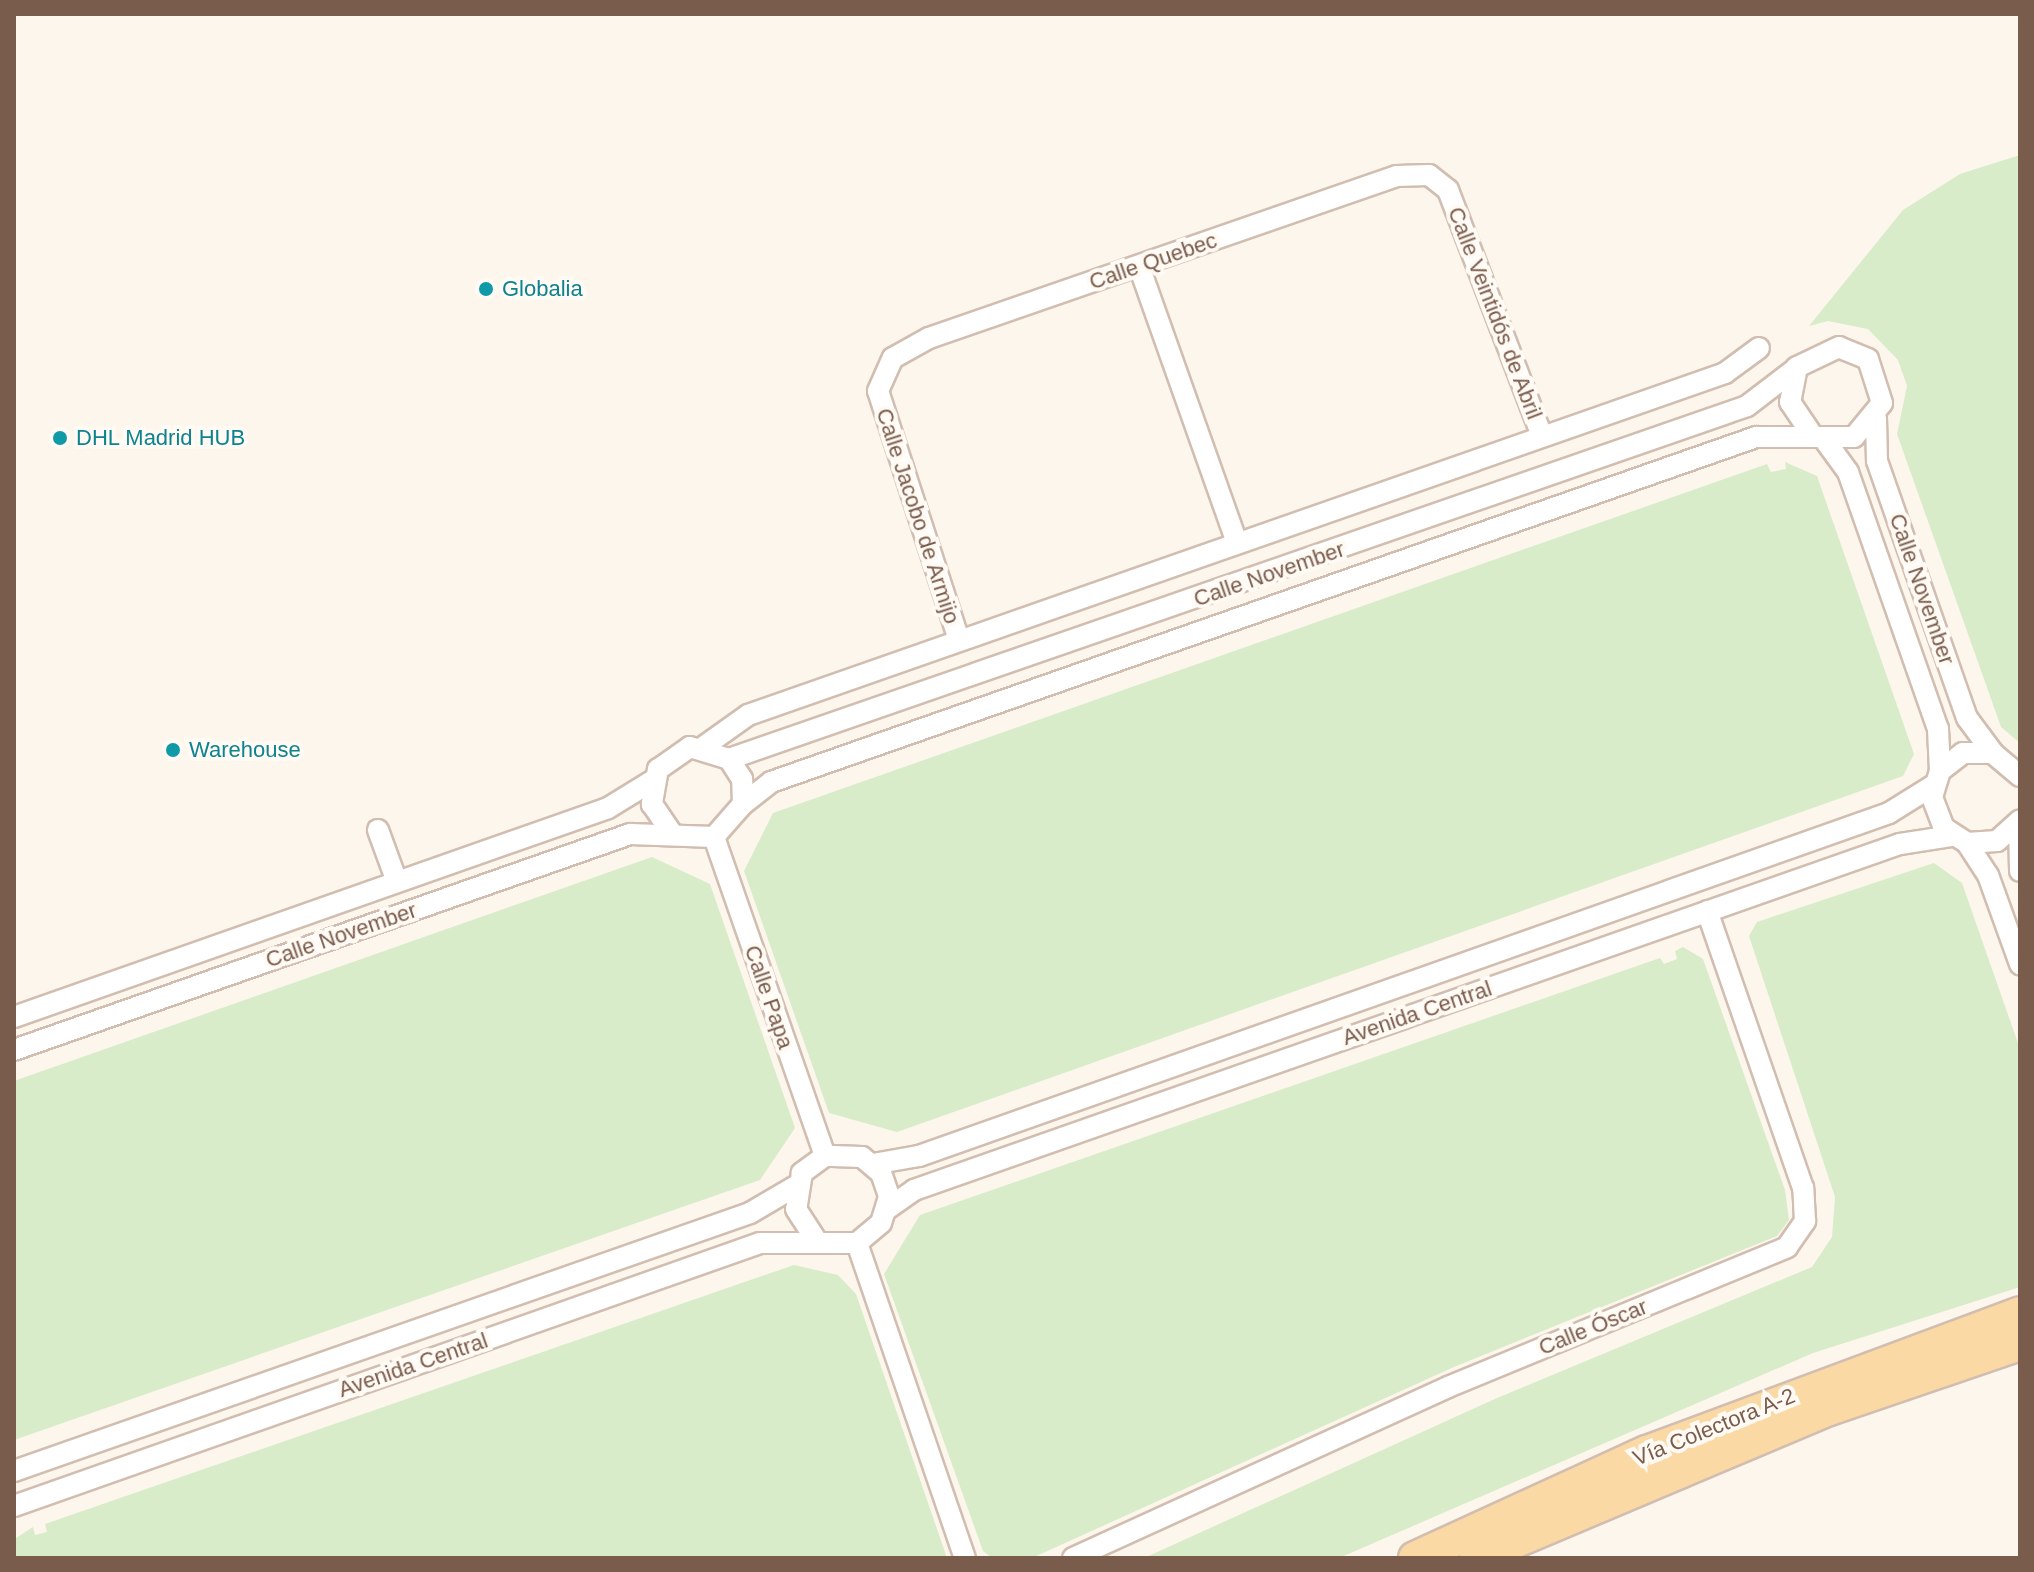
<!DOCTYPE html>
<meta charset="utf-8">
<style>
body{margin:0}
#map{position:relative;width:2034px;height:1572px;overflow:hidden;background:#fdf6ec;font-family:Arial,sans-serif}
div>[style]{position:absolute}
.green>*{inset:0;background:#d8ecc9}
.roads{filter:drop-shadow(2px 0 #d1beb0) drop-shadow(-2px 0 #d1beb0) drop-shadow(0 2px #d1beb0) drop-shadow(0 -2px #d1beb0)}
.minor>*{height:20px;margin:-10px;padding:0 10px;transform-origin:10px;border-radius:10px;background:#fff}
.primary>*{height:32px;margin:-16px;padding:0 16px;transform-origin:16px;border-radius:16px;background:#fbd9a5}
.dots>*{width:22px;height:22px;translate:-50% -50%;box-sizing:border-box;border:4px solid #fffaf3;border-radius:50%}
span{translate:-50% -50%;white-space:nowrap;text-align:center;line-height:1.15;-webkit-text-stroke:8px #fffaf3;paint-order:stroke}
.street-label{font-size:22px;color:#7a5c4d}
.culture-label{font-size:22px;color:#0d838f}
.left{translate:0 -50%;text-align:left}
.frame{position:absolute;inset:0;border:16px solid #7a5c4d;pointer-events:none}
</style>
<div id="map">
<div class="green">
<div style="clip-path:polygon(2020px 155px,2020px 743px,2001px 727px,1897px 434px,1907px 386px,1898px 360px,1868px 329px,1828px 321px,1809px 326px,1903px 210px,1960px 174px)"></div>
<div style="clip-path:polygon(1785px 462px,1817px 476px,1914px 754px,1903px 776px,897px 1132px,829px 1113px,744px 871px,773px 813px,1767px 464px,1771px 472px,1786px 469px)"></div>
<div style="clip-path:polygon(652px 857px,710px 884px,795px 1128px,760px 1180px,14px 1440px,14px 1081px)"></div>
<div style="clip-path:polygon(1934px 863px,1962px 883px,2020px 1049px,2020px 1287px,1813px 1353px,1339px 1558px,1144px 1558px,1497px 1398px,1812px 1267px,1832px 1237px,1835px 1197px,1749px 936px,1757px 922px)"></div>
<div style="clip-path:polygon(1683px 947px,1703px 959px,1785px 1190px,1789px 1220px,1777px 1236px,1454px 1367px,1032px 1558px,992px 1558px,983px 1551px,884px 1274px,920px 1215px,1660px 958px,1664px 964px,1677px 959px,1675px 951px)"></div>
<div style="clip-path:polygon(794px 1265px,838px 1275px,856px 1294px,947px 1558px,15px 1558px,16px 1538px,33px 1527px,35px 1535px,47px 1532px,45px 1524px)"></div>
</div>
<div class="roads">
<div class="minor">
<div style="left:1139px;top:266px;width:294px;rotate:70.5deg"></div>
<div style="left:1876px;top:418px;width:43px;rotate:88.7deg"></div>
<div style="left:1877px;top:461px;width:272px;rotate:70.7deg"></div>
<div style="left:1967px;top:718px;width:44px;rotate:53.4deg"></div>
<div style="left:1824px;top:439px;width:41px;rotate:54deg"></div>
<div style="left:1848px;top:472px;width:272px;rotate:70.7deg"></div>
<div style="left:1938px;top:729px;width:42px;rotate:87.3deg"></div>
<div style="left:959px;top:640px;width:262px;rotate:-108deg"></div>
<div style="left:878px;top:391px;width:36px;rotate:-66deg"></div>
<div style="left:893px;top:358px;width:41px;rotate:-29.1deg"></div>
<div style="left:929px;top:338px;width:495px;rotate:-19.1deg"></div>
<div style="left:1397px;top:176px;width:32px;rotate:-2deg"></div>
<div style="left:1429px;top:175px;width:24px;rotate:38deg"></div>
<div style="left:1448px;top:190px;width:263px;rotate:69.1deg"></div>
<div style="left:703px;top:747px;width:55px;rotate:-35.4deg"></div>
<div style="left:748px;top:715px;width:1035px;rotate:-19.29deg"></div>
<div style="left:1725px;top:373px;width:42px;rotate:-36.3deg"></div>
<div style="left:729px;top:759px;width:1077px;rotate:-19.12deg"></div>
<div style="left:1747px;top:406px;width:59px;rotate:-37.5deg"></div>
<div style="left:2020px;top:776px;width:35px;rotate:-140deg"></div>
<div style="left:1993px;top:753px;width:30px;rotate:180deg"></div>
<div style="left:1963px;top:753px;width:29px;rotate:142deg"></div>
<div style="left:1940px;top:771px;width:27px;rotate:107deg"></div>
<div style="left:1932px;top:797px;width:33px;rotate:69deg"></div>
<div style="left:1944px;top:828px;width:27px;rotate:33deg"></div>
<div style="left:1967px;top:843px;width:30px;rotate:-4deg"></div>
<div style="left:1997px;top:841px;width:31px;rotate:-42deg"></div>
<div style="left:743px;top:804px;width:36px;rotate:-38deg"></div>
<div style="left:771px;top:782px;width:1044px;rotate:-19.3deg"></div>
<div style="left:1756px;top:437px;width:98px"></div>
<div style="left:1854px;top:437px;width:44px;rotate:-50.5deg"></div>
<div style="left:1882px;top:403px;width:46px;rotate:-107.7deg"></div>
<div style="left:1868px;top:359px;width:31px;rotate:-158deg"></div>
<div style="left:1839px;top:347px;width:47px;rotate:154.5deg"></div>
<div style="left:1797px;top:367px;width:36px;rotate:101deg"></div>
<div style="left:1790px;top:402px;width:36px;rotate:56deg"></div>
<div style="left:2019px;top:822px;width:49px;rotate:88.8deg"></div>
<div style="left:378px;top:830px;width:55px;rotate:69.9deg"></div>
<div style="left:714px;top:837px;width:338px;rotate:70.8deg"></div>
<div style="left:1967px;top:843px;width:38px;rotate:57deg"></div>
<div style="left:1988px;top:875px;width:95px;rotate:70.2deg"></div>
<div style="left:14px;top:1017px;width:630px;rotate:-19.38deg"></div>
<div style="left:608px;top:808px;width:52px;rotate:-31.5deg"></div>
<div style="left:14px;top:1050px;width:653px;rotate:-19.32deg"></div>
<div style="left:630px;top:834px;width:84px;rotate:2deg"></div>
<div style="left:714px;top:837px;width:44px;rotate:-48.7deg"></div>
<div style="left:743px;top:804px;width:25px;rotate:-92deg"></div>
<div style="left:742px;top:779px;width:24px;rotate:-123deg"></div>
<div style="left:729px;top:759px;width:41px;rotate:-162.9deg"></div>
<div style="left:690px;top:747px;width:39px;rotate:145deg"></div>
<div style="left:658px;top:769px;width:36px;rotate:100deg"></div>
<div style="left:652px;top:804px;width:34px;rotate:56deg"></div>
<div style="left:873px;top:1164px;width:47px;rotate:-9.9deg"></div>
<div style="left:919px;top:1156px;width:1029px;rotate:-19.47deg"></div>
<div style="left:1889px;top:813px;width:53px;rotate:-31.9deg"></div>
<div style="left:887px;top:1209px;width:33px;rotate:-35deg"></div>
<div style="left:914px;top:1190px;width:1045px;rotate:-19.34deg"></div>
<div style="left:1900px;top:844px;width:53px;rotate:-8.7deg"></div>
<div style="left:857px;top:1243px;width:333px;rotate:71.1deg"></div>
<div style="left:14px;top:1471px;width:780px;rotate:-19.32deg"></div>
<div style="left:750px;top:1213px;width:53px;rotate:-30.4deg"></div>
<div style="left:14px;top:1506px;width:791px;rotate:-19.42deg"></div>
<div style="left:760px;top:1243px;width:97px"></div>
<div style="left:857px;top:1243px;width:31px;rotate:-40deg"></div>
<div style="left:881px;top:1223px;width:28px;rotate:-73deg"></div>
<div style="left:889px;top:1196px;width:24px;rotate:-109deg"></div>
<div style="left:881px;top:1173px;width:25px;rotate:-140deg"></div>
<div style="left:862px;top:1157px;width:37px;rotate:-178deg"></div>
<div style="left:825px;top:1156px;width:29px;rotate:144deg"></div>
<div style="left:802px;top:1173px;width:36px;rotate:99deg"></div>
<div style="left:796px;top:1209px;width:35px;rotate:57deg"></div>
<div style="left:1073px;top:1558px;width:412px;rotate:-24.5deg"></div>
<div style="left:1448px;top:1387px;width:367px;rotate:-22.4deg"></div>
<div style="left:1787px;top:1247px;width:32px;rotate:-55deg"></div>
<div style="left:1805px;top:1221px;width:33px;rotate:-93deg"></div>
<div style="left:1803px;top:1188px;width:293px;rotate:-109.1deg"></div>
</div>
<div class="primary">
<div style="left:1415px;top:1558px;width:255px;rotate:-24.6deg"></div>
<div style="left:1647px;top:1452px;width:398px;rotate:-20.4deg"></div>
<div style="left:1476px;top:1558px;width:383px;rotate:-22.9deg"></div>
<div style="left:1829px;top:1409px;width:202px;rotate:-18.8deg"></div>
</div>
</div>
<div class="dots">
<div style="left:486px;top:289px;background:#0f9aa8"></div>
<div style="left:60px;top:438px;background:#0f9aa8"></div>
<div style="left:173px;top:750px;background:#0f9aa8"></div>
</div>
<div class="street-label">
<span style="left:1153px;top:261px;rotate:-19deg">Calle Quebec</span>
<span style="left:1495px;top:313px;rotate:69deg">Calle Veintidós de Abril</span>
<span style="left:918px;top:516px;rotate:72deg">Calle Jacobo de Armijo</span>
<span style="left:1269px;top:574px;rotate:-19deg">Calle November</span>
<span style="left:1922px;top:589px;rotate:71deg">Calle November</span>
<span style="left:341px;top:935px;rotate:-19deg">Calle November</span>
<span style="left:769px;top:997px;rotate:71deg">Calle Papa</span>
<span style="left:1417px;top:1013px;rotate:-19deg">Avenida Central</span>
<span style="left:1593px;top:1327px;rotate:-22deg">Calle Óscar</span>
<span style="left:413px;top:1365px;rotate:-19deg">Avenida Central</span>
<span style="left:1714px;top:1427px;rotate:-22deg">Vía Colectora A-2</span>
</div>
<div class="culture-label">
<span class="left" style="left:502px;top:289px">Globalia</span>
<span class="left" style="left:76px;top:438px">DHL Madrid HUB</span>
<span class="left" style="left:189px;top:750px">Warehouse</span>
</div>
<div class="frame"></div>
</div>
